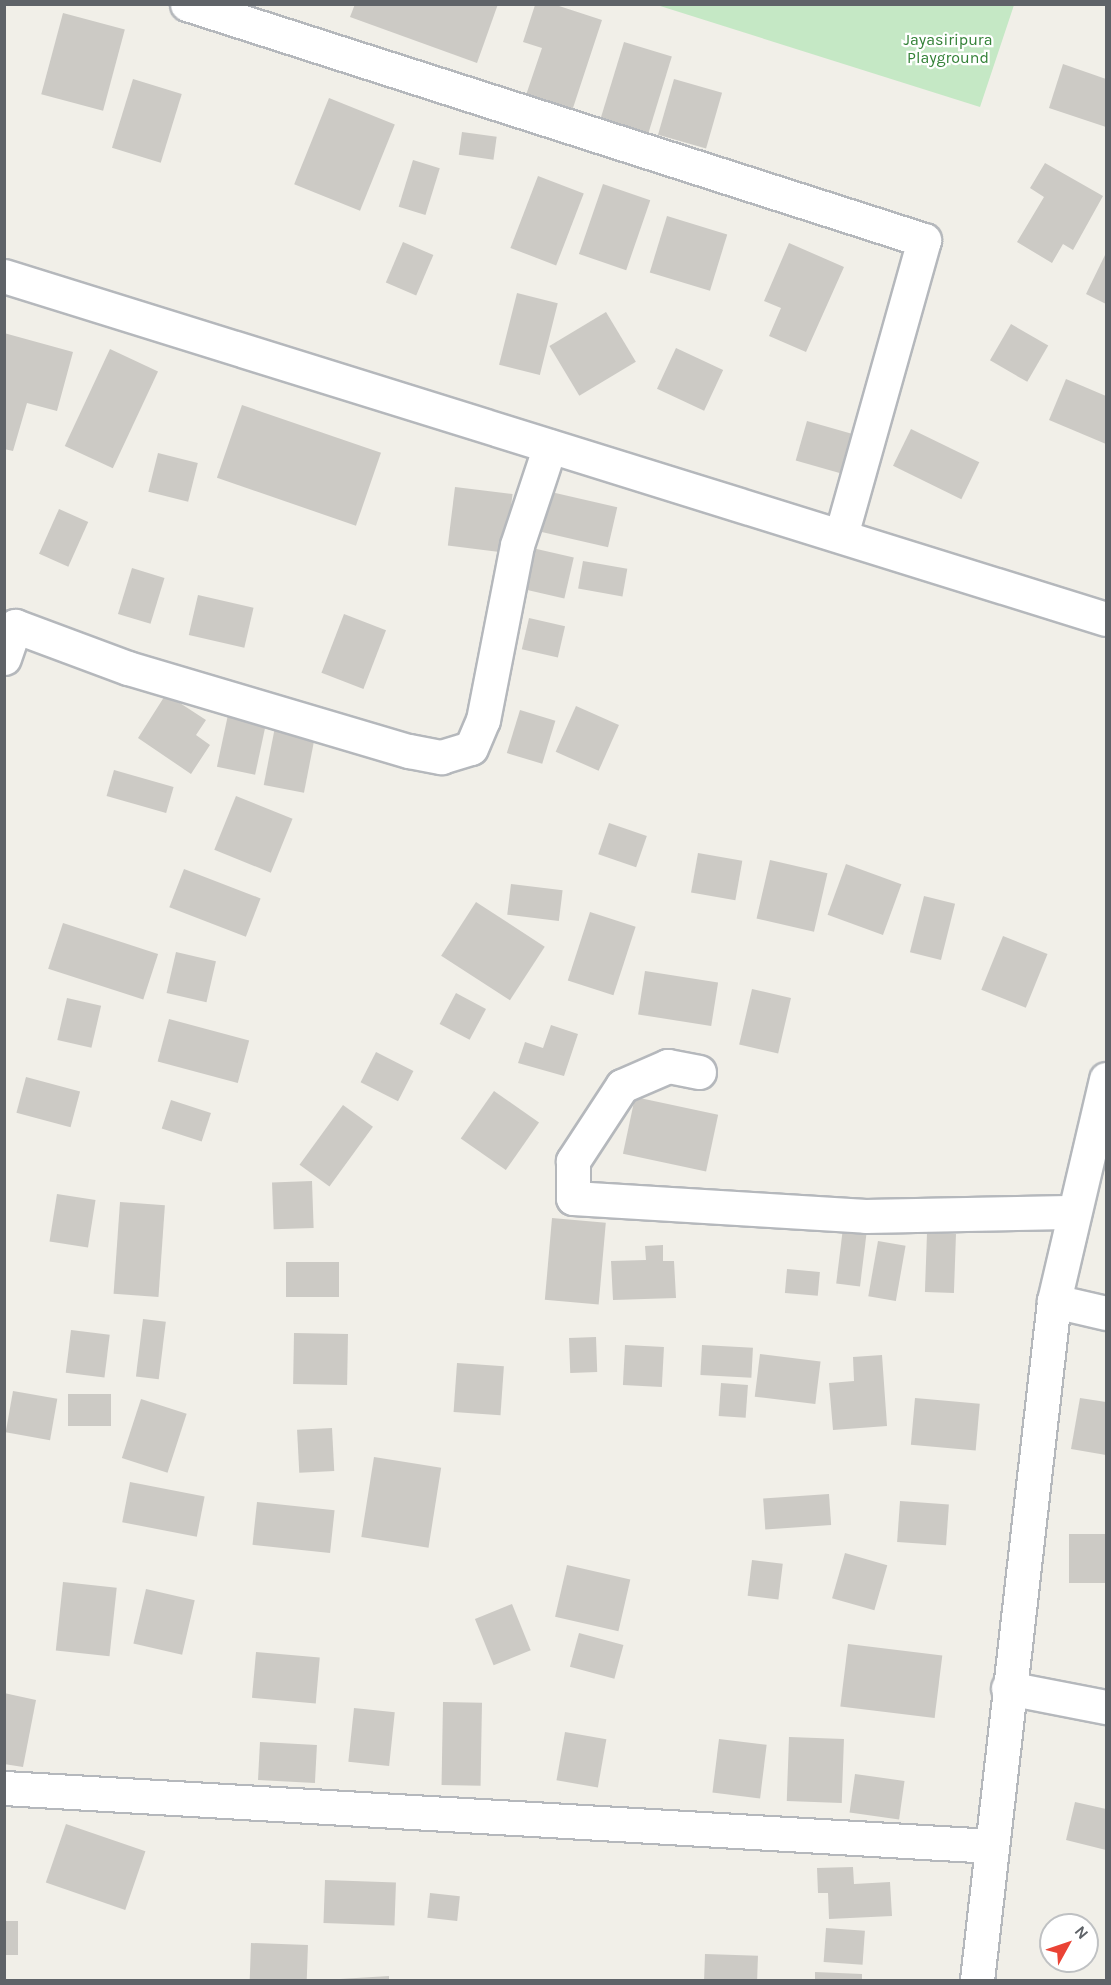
<!DOCTYPE html>
<style>
body{margin:0}
#map{position:relative;width:1111px;height:1985px;overflow:hidden;background:#f1efe8;font-family:Karla,sans-serif}
div>[style]{position:absolute}
.green>*{inset:0;background:#c5e8c5}
.building>*{inset:0;background:#cccac5;transform-origin:0 0}
.roads{filter:drop-shadow(2px 0 #b5b8bc) drop-shadow(-2px 0 #b5b8bc) drop-shadow(0 2px #b5b8bc) drop-shadow(0 -2px #b5b8bc)}
.street>*{height:33px;margin:-16.5px;padding:0 16.5px;transform-origin:16.5px;border-radius:16.5px;background:#fff}
span{translate:-50% -50%;white-space:nowrap;text-align:center;line-height:1.15;-webkit-text-stroke:4.5px #fff;paint-order:stroke}
.park-label{font-size:16px;color:#348238}
.frame{position:absolute;inset:0;border:6px solid #5f6368;pointer-events:none}
.north{position:absolute;left:1039px;top:1913px;width:60px;height:60px;box-sizing:border-box;background:#fff;border:2px solid #bfc1c3;border-radius:50%;rotate:50deg;font-size:16px;font-weight:700;line-height:24px;text-align:center;color:#5f6368}
.north::after{content:'';display:block;margin:auto;width:21px;height:27px;background:#ea4335;clip-path:polygon(50% 0,100% 100%,50% 72%,0 100%)}
</style>
<div id="map">
<div class="green">
<div style="clip-path:polygon(657px 5px,1014px 5px,980px 107px)"></div>
</div>
<div class="building">
<div style="clip-path:polygon(355px 4px,498px 4px,477px 63px,350px 17px)"></div>
<div style="clip-path:polygon(535px 5px,556px 5px,602px 20px,571px 114px,525px 98px,542px 48px,523px 42px)"></div>
<div style="left:63px;top:13px;width:64px;height:84px;rotate:15deg"></div>
<div style="left:624px;top:42px;width:50px;height:88px;rotate:17deg"></div>
<div style="clip-path:polygon(1063px 64px,1106px 79px,1106px 127px,1049px 108px)"></div>
<div style="left:133px;top:79px;width:51px;height:72px;rotate:17deg"></div>
<div style="left:674px;top:79px;width:50px;height:58px;rotate:16deg"></div>
<div style="left:329px;top:98px;width:71px;height:93px;rotate:22deg"></div>
<div style="left:462px;top:132px;width:35px;height:23px;rotate:8deg"></div>
<div style="left:413px;top:160px;width:28px;height:49px;rotate:17deg"></div>
<div style="clip-path:polygon(1045px 163px,1103px 196px,1073px 250px,1063px 244px,1052px 263px,1017px 242px,1044px 197px,1030px 188px)"></div>
<div style="left:538px;top:176px;width:49px;height:77px;rotate:21deg"></div>
<div style="left:603px;top:184px;width:50px;height:74px;rotate:19deg"></div>
<div style="left:667px;top:216px;width:63px;height:59px;rotate:17deg"></div>
<div style="left:403px;top:242px;width:33px;height:44px;rotate:23deg"></div>
<div style="clip-path:polygon(789px 243px,844px 267px,806px 352px,769px 336px,781px 308px,764px 301px)"></div>
<div style="clip-path:polygon(1106px 253px,1106px 304px,1086px 294px)"></div>
<div style="left:517px;top:293px;width:42px;height:74px;rotate:14deg"></div>
<div style="left:606px;top:312px;width:58px;height:66px;rotate:59deg"></div>
<div style="left:1011px;top:324px;width:43px;height:42px;rotate:30deg"></div>
<div style="clip-path:polygon(4px 333px,73px 352px,57px 411px,27px 403px,13px 451px,4px 449px)"></div>
<div style="left:676px;top:348px;width:52px;height:45px;rotate:25deg"></div>
<div style="left:110px;top:349px;width:53px;height:107px;rotate:25deg"></div>
<div style="clip-path:polygon(1066px 379px,1106px 396px,1106px 444px,1049px 420px)"></div>
<div style="left:242px;top:405px;width:147px;height:77px;rotate:19deg"></div>
<div style="left:807px;top:421px;width:52px;height:41px;rotate:16deg"></div>
<div style="left:911px;top:429px;width:76px;height:41px;rotate:26deg"></div>
<div style="left:158px;top:453px;width:41px;height:40px;rotate:14deg"></div>
<div style="left:455px;top:487px;width:58px;height:59px;rotate:7deg"></div>
<div style="left:551px;top:492px;width:68px;height:41px;rotate:13deg"></div>
<div style="left:59px;top:509px;width:32px;height:49px;rotate:24deg"></div>
<div style="left:528px;top:547px;width:47px;height:42px;rotate:13deg"></div>
<div style="left:583px;top:561px;width:45px;height:28px;rotate:10deg"></div>
<div style="left:132px;top:568px;width:34px;height:48px;rotate:17deg"></div>
<div style="left:198px;top:595px;width:57px;height:41px;rotate:13deg"></div>
<div style="left:344px;top:614px;width:45px;height:63px;rotate:21deg"></div>
<div style="left:529px;top:618px;width:37px;height:32px;rotate:13deg"></div>
<div style="clip-path:polygon(166px 694px,206px 720px,196px 735px,210px 745px,191px 774px,138px 738px)"></div>
<div style="left:576px;top:706px;width:47px;height:50px;rotate:24deg"></div>
<div style="left:229px;top:710px;width:39px;height:58px;rotate:12deg"></div>
<div style="left:520px;top:710px;width:37px;height:45px;rotate:17deg"></div>
<div style="left:275px;top:727px;width:41px;height:59px;rotate:11deg"></div>
<div style="left:114px;top:770px;width:62px;height:27px;rotate:16deg"></div>
<div style="left:236px;top:796px;width:61px;height:58px;rotate:22deg"></div>
<div style="left:609px;top:823px;width:40px;height:33px;rotate:19deg"></div>
<div style="left:698px;top:853px;width:45px;height:40px;rotate:10deg"></div>
<div style="left:770px;top:860px;width:59px;height:60px;rotate:13deg"></div>
<div style="left:846px;top:864px;width:59px;height:54px;rotate:20deg"></div>
<div style="left:184px;top:869px;width:82px;height:41px;rotate:21deg"></div>
<div style="left:511px;top:884px;width:52px;height:31px;rotate:7deg"></div>
<div style="left:924px;top:896px;width:32px;height:58px;rotate:14deg"></div>
<div style="left:476px;top:902px;width:82px;height:64px;rotate:33deg"></div>
<div style="left:590px;top:912px;width:48px;height:72px;rotate:18deg"></div>
<div style="left:63px;top:923px;width:100px;height:48px;rotate:18deg"></div>
<div style="left:1003px;top:936px;width:48px;height:58px;rotate:22deg"></div>
<div style="left:176px;top:952px;width:41px;height:42px;rotate:13deg"></div>
<div style="left:645px;top:971px;width:74px;height:44px;rotate:9deg"></div>
<div style="left:752px;top:989px;width:40px;height:57px;rotate:13deg"></div>
<div style="left:456px;top:993px;width:34px;height:35px;rotate:28deg"></div>
<div style="left:67px;top:998px;width:35px;height:43px;rotate:13deg"></div>
<div style="left:169px;top:1019px;width:83px;height:44px;rotate:15deg"></div>
<div style="clip-path:polygon(551px 1025px,578px 1034px,564px 1076px,518px 1063px,525px 1042px,543px 1048px)"></div>
<div style="left:376px;top:1052px;width:42px;height:34px;rotate:27deg"></div>
<div style="left:26px;top:1077px;width:56px;height:37px;rotate:15deg"></div>
<div style="left:494px;top:1091px;width:55px;height:58px;rotate:35deg"></div>
<div style="left:635px;top:1097px;width:85px;height:58px;rotate:12deg"></div>
<div style="left:171px;top:1100px;width:42px;height:30px;rotate:18deg"></div>
<div style="left:343px;top:1105px;width:37px;height:74px;rotate:36deg"></div>
<div style="left:312px;top:1181px;width:47px;height:40px;rotate:88deg"></div>
<div style="left:57px;top:1194px;width:39px;height:48px;rotate:9deg"></div>
<div style="left:120px;top:1202px;width:45px;height:92px;rotate:4deg"></div>
<div style="left:552px;top:1218px;width:54px;height:82px;rotate:5deg"></div>
<div style="left:843px;top:1228px;width:24px;height:56px;rotate:7deg"></div>
<div style="left:927px;top:1233px;width:29px;height:59px;rotate:2deg"></div>
<div style="left:878px;top:1241px;width:28px;height:56px;rotate:10deg"></div>
<div style="clip-path:polygon(663px 1245px,663px 1261px,674px 1261px,676px 1298px,613px 1300px,611px 1261px,646px 1260px,645px 1246px)"></div>
<div style="left:286px;top:1262px;width:53px;height:35px"></div>
<div style="left:787px;top:1269px;width:33px;height:24px;rotate:5deg"></div>
<div style="left:143px;top:1319px;width:23px;height:58px;rotate:7deg"></div>
<div style="left:71px;top:1330px;width:39px;height:43px;rotate:7deg"></div>
<div style="left:294px;top:1333px;width:54px;height:51px;rotate:1deg"></div>
<div style="left:596px;top:1337px;width:35px;height:27px;rotate:88deg"></div>
<div style="left:625px;top:1345px;width:39px;height:40px;rotate:3deg"></div>
<div style="left:702px;top:1345px;width:51px;height:30px;rotate:3deg"></div>
<div style="left:760px;top:1354px;width:61px;height:43px;rotate:7deg"></div>
<div style="clip-path:polygon(882px 1355px,887px 1426px,833px 1430px,829px 1383px,854px 1381px,853px 1357px)"></div>
<div style="left:457px;top:1363px;width:47px;height:49px;rotate:4deg"></div>
<div style="left:721px;top:1383px;width:27px;height:33px;rotate:4deg"></div>
<div style="left:13px;top:1391px;width:45px;height:42px;rotate:10deg"></div>
<div style="left:68px;top:1394px;width:43px;height:32px"></div>
<div style="left:915px;top:1398px;width:65px;height:47px;rotate:5deg"></div>
<div style="clip-path:polygon(1080px 1398px,1106px 1402px,1106px 1455px,1071px 1449px)"></div>
<div style="left:141px;top:1399px;width:48px;height:62px;rotate:18deg"></div>
<div style="left:332px;top:1428px;width:43px;height:35px;rotate:87deg"></div>
<div style="left:374px;top:1457px;width:68px;height:81px;rotate:9deg"></div>
<div style="left:130px;top:1482px;width:76px;height:41px;rotate:11deg"></div>
<div style="left:829px;top:1494px;width:31px;height:66px;rotate:86deg"></div>
<div style="left:900px;top:1501px;width:49px;height:41px;rotate:4deg"></div>
<div style="left:257px;top:1502px;width:78px;height:43px;rotate:6deg"></div>
<div style="left:1106px;top:1534px;width:49px;height:37px;rotate:90deg"></div>
<div style="left:845px;top:1553px;width:44px;height:47px;rotate:16deg"></div>
<div style="left:752px;top:1560px;width:31px;height:36px;rotate:7deg"></div>
<div style="left:567px;top:1565px;width:65px;height:53px;rotate:13deg"></div>
<div style="left:63px;top:1582px;width:54px;height:69px;rotate:6deg"></div>
<div style="left:146px;top:1589px;width:50px;height:56px;rotate:13deg"></div>
<div style="left:512px;top:1604px;width:50px;height:40px;rotate:68deg"></div>
<div style="left:579px;top:1633px;width:46px;height:35px;rotate:15deg"></div>
<div style="left:848px;top:1644px;width:95px;height:63px;rotate:7deg"></div>
<div style="left:256px;top:1652px;width:64px;height:46px;rotate:5deg"></div>
<div style="clip-path:polygon(4px 1693px,36px 1700px,23px 1767px,4px 1764px)"></div>
<div style="left:443px;top:1702px;width:39px;height:83px;rotate:1deg"></div>
<div style="left:354px;top:1708px;width:41px;height:54px;rotate:6deg"></div>
<div style="left:565px;top:1732px;width:42px;height:49px;rotate:10deg"></div>
<div style="left:789px;top:1737px;width:55px;height:64px;rotate:2deg"></div>
<div style="left:719px;top:1739px;width:48px;height:54px;rotate:7deg"></div>
<div style="left:260px;top:1742px;width:57px;height:38px;rotate:3deg"></div>
<div style="left:855px;top:1774px;width:50px;height:39px;rotate:8deg"></div>
<div style="clip-path:polygon(1075px 1802px,1106px 1809px,1106px 1850px,1066px 1840px)"></div>
<div style="left:66px;top:1824px;width:84px;height:62px;rotate:19deg"></div>
<div style="clip-path:polygon(853px 1867px,854px 1884px,890px 1882px,892px 1916px,829px 1919px,828px 1893px,818px 1893px,817px 1868px)"></div>
<div style="left:325px;top:1880px;width:71px;height:43px;rotate:2deg"></div>
<div style="left:430px;top:1893px;width:30px;height:25px;rotate:6deg"></div>
<div style="left:4px;top:1921px;width:14px;height:34px"></div>
<div style="left:826px;top:1928px;width:39px;height:34px;rotate:4deg"></div>
<div style="left:251px;top:1943px;width:57px;height:37px;rotate:2deg"></div>
<div style="left:705px;top:1954px;width:53px;height:26px;rotate:2deg"></div>
<div style="clip-path:polygon(815px 1972px,862px 1974px,862px 1980px,815px 1980px)"></div>
<div style="clip-path:polygon(389px 1976px,389px 1980px,340px 1980px,340px 1979px)"></div>
</div>
<div class="roads">
<div class="street">
<div style="left:187px;top:4px;width:774px;rotate:17.76deg"></div>
<div style="left:924px;top:240px;width:307px;rotate:105.7deg"></div>
<div style="left:4px;top:276px;width:1154px;rotate:17.29deg"></div>
<div style="left:4px;top:658px;width:34px;rotate:-71deg"></div>
<div style="left:15px;top:626px;width:121px;rotate:20.4deg"></div>
<div style="left:128px;top:668px;width:293px;rotate:16.5deg"></div>
<div style="left:409px;top:751px;width:33px;rotate:11deg"></div>
<div style="left:441px;top:757px;width:31px;rotate:-17deg"></div>
<div style="left:471px;top:748px;width:30px;rotate:-67deg"></div>
<div style="left:483px;top:720px;width:178px;rotate:-79deg"></div>
<div style="left:517px;top:545px;width:104px;rotate:-71.6deg"></div>
<div style="left:699px;top:1072px;width:32px;rotate:-169deg"></div>
<div style="left:668px;top:1066px;width:50px;rotate:156.5deg"></div>
<div style="left:622px;top:1086px;width:90px;rotate:123.2deg"></div>
<div style="left:573px;top:1161px;width:37px;rotate:90deg"></div>
<div style="left:573px;top:1198px;width:293px;rotate:3.5deg"></div>
<div style="left:865px;top:1216px;width:208px;rotate:-1.1deg"></div>
<div style="left:1054px;top:1301px;width:53px;rotate:13deg"></div>
<div style="left:1008px;top:1688px;width:100px;rotate:11deg"></div>
<div style="left:4px;top:1788px;width:989px;rotate:3.36deg"></div>
<div style="left:977px;top:1980px;width:683px;rotate:-83.53deg"></div>
<div style="left:1054px;top:1301px;width:228px;rotate:-76.8deg"></div>
</div>
</div>
<div class="park-label">
<span style="left:948px;top:49px">Jayasiripura<br>Playground</span>
</div>
<div class="frame"></div>
<div class="north">N</div>
</div>
